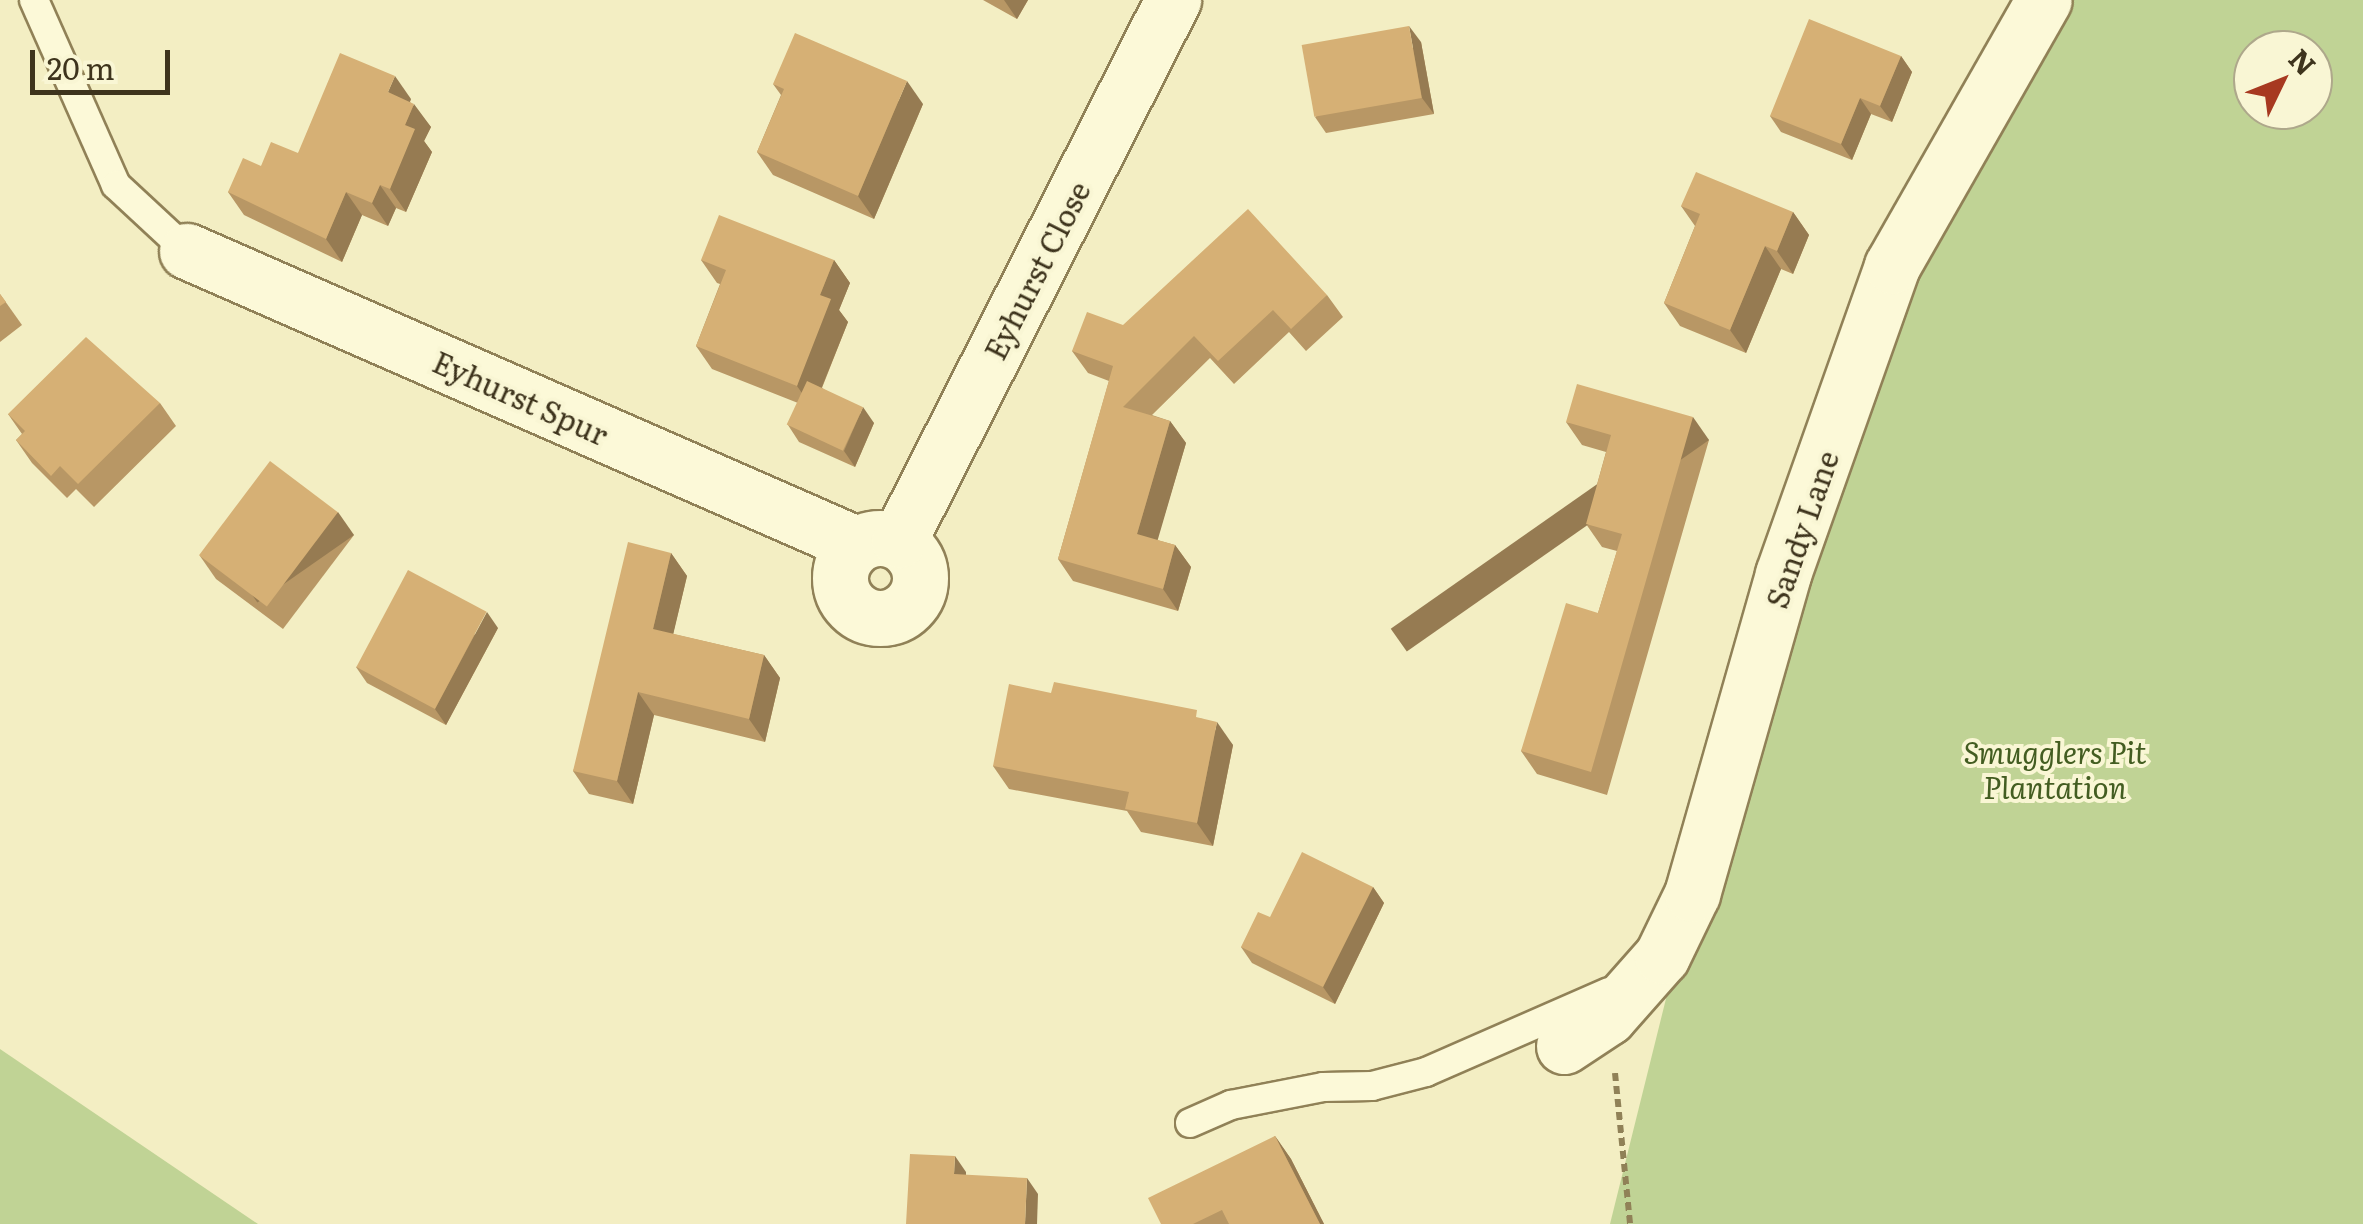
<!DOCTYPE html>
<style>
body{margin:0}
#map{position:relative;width:2363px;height:1224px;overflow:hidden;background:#f3eec3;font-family:Literata,serif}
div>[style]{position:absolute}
.green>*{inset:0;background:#c0d395}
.path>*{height:6px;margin-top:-3px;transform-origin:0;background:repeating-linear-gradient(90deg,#908157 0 8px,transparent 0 13px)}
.roads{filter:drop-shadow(2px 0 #908157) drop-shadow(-2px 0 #908157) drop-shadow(0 2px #908157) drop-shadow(0 -2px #908157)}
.service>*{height:28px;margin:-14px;padding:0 14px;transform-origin:14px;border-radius:14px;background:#fcf9d8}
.minor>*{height:55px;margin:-27.5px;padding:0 27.5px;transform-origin:27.5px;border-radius:27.5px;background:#fcf9d8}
.minor>.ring{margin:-27.5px;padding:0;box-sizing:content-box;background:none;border:55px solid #fcf9d8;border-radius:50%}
.wall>*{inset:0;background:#b89765}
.shaded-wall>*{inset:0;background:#967b52;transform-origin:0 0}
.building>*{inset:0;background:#d6b075;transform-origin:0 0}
span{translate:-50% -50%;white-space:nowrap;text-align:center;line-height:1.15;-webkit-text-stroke:8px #f9f6d4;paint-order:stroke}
.street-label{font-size:30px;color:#3e341d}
.park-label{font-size:30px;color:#435d21;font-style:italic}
.north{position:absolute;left:2233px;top:30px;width:100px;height:100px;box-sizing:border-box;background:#f9f6d4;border:2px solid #aea88b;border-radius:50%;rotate:47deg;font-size:28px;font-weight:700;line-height:40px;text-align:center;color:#3e341d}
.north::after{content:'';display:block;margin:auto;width:35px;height:45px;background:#a73920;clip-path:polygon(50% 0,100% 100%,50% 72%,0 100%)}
.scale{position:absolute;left:30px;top:50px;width:140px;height:45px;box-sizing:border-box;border:5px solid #3e341d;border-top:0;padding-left:12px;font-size:30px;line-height:35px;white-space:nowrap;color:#3e341d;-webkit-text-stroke:8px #f9f6d4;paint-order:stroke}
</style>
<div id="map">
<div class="green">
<div style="clip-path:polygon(evenodd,2044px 0,2363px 0,2363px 1224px,1610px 1224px,1692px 894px,1892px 266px,2044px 0,2253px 50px,2313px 50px,2313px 110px,2253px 110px,2253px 50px)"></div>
<div style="clip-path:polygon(0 1049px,258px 1224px,0 1224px)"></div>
</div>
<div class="path">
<div style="left:1615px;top:1073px;width:152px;rotate:84.3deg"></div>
</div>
<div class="roads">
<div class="service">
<div style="left:34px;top:0;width:202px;rotate:66.1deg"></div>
<div style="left:116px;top:185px;width:97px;rotate:42.9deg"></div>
<div style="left:1190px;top:1123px;width:45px;rotate:-23.7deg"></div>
<div style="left:1231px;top:1105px;width:94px;rotate:-11.1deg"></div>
<div style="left:1323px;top:1087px;width:49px;rotate:-1.2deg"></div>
<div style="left:1372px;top:1086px;width:56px;rotate:-14.5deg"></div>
<div style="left:1426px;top:1072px;width:200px;rotate:-23.6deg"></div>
</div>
<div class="minor">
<div style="left:187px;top:251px;width:730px;rotate:23.65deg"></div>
<div class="ring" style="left:840px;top:538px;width:25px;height:25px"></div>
<div style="left:899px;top:540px;width:606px;rotate:-63.1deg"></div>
<div style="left:1564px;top:1046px;width:53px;rotate:-33.4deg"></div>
<div style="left:1608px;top:1017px;width:81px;rotate:-48.5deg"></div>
<div style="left:1662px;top:956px;width:69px;rotate:-64.2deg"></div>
<div style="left:1692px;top:894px;width:333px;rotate:-74.1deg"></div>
<div style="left:1783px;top:574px;width:327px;rotate:-70.5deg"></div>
<div style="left:1892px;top:266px;width:306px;rotate:-60.3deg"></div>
</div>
</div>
<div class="wall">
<div style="clip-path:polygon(983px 0,1028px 0,1017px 19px)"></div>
<div style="clip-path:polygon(1421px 42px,1434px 114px,1326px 133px,1315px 117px)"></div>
<div style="clip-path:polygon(1901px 56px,1912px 72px,1892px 122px,1871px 114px,1852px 160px,1781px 132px,1770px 116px)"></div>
<div style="clip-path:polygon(773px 84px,923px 104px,874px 219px,773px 175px,757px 152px,781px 95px)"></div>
<div style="clip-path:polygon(411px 99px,410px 102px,431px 127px,424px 141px,432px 152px,406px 212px,396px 208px,388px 226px,362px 215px,342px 262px,244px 215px,228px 192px,261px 166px,298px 153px)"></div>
<div style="clip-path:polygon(1681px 206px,1793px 212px,1809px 235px,1793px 274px,1781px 269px,1746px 353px,1680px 326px,1664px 303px,1695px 226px)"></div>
<div style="clip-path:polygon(701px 260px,834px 260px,850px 283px,839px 310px,848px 322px,822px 388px,874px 423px,855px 467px,799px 442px,788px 425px,798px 403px,712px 369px,696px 346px,720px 284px,717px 283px)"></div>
<div style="clip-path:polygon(0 294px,22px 325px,0 342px)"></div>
<div style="clip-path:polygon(1327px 295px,1343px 317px,1306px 351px,1289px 332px,1234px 384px,1210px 358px,1152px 415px,1170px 421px,1186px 443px,1157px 540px,1175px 545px,1191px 567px,1178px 611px,1073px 581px,1058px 559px,1109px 381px,1088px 373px,1072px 351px,1123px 325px)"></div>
<div style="clip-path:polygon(160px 403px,176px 426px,94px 507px,76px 489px,67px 498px,32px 463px,16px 440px,22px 434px,8px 414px)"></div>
<div style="clip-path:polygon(1566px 422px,1709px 440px,1607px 795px,1537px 774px,1521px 751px,1598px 613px,1617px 551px,1602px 547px,1586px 524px,1606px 452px,1582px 445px)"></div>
<div style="clip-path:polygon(354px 535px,283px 629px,216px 579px,200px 556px)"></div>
<div style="clip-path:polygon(671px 553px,687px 576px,673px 634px,764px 655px,780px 678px,765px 742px,654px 715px,633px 804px,589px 794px,573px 771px)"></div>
<div style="clip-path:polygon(498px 628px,446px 725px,367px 683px,356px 667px)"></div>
<div style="clip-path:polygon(1051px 693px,1203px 719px,1233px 745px,1213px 846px,1141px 832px,1127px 811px,1009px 789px,993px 766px)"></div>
<div style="clip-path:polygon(1373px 887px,1384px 903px,1335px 1004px,1252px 963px,1241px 947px)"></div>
<div style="clip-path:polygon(1275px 1136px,1291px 1159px,1324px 1224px,1161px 1224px)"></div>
</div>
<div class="shaded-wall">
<div style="clip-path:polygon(1004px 0,1028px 0,1017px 19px)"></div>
<div style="clip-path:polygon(1409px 26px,1421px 42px,1434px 114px,1422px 98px)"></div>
<div style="clip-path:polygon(1901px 56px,1912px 72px,1892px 122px,1880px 106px)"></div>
<div style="clip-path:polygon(395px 76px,411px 99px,404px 115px,388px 92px)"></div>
<div style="clip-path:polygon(907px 81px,923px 104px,874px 219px,858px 196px)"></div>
<div style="clip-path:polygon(1860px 98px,1871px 114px,1852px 160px,1841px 144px)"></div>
<div style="clip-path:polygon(414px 104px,431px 127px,424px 141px,432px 152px,406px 212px,390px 189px,405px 125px)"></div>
<div style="clip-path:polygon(380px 185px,396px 208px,388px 226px,372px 203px)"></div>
<div style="clip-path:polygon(346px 192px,362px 215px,342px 262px,326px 239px)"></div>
<div style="clip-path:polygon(1793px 212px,1809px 235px,1793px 274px,1777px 251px)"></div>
<div style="clip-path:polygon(1765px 246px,1781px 269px,1746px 353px,1730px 330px)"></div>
<div style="clip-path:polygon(834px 260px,850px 283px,839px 310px,848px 322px,813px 409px,797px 386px,820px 295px)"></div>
<div style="clip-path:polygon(863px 407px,874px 423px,855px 467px,844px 451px)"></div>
<div style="left:1693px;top:417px;width:28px;height:369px;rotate:55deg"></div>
<div style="clip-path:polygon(1170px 421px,1186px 443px,1153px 556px,1137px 534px)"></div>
<div style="left:338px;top:512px;width:28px;height:118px;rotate:55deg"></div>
<div style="clip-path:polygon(1175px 545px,1191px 567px,1178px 611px,1163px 589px)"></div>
<div style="clip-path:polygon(671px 553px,687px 576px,669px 652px,653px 629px)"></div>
<div style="clip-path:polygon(487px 612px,498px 628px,446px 725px,435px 709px)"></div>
<div style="clip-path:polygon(764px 655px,780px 678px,765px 742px,749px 719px)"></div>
<div style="clip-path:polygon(638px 692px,654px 715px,633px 804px,617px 781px)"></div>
<div style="clip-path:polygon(1217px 722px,1233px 745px,1213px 846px,1197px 823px)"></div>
<div style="clip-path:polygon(1373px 887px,1384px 903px,1335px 1004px,1323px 987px)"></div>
<div style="clip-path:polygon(1275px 1136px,1291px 1159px,1324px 1224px,1320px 1224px)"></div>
<div style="clip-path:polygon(955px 1156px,966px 1172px,966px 1190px,954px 1174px)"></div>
<div style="clip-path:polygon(1027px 1178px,1038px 1194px,1037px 1224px,1025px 1224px)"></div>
</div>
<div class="building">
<div style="clip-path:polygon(1809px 19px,1901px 56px,1880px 106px,1860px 98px,1841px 144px,1770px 116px)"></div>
<div style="left:1409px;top:26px;width:73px;height:109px;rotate:80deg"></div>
<div style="clip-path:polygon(795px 33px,907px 81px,858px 196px,757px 152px,784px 89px,773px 84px)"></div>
<div style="clip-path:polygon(340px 53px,395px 76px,388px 92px,414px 104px,405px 125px,415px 129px,390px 189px,380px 185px,372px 203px,346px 192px,326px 239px,228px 192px,243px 158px,261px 166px,271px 142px,298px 153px)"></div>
<div style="clip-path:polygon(1696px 172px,1793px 212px,1777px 251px,1765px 246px,1730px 330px,1664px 303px,1700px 214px,1681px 206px)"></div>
<div style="clip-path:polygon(1248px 209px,1327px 295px,1291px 329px,1273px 310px,1218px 361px,1194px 336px,1123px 407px,1170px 421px,1137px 534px,1175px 545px,1163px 589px,1058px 559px,1113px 366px,1072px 351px,1087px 312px,1123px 325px)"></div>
<div style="clip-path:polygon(719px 215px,834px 260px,820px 295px,831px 299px,797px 386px,696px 346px,726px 270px,701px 260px)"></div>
<div style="clip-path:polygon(0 294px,6px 302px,0 306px)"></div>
<div style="clip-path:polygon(86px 337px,160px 403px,78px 484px,60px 466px,51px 476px,16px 440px,25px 431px,8px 414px)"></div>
<div style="left:807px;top:381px;width:62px;height:48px;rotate:25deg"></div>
<div style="clip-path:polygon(1577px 384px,1693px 417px,1591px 772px,1521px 751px,1566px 603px,1598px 613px,1622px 534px,1586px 524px,1611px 435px,1566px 422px)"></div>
<div style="left:270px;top:461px;width:85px;height:118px;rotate:37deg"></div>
<div style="clip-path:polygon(628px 542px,671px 553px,653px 629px,764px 655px,749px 719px,638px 692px,617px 781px,573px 771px)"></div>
<div style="left:408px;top:570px;width:89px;height:110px;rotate:28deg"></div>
<div style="clip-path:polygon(1054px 682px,1197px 710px,1196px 717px,1217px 722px,1197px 823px,1125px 809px,1129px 792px,993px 766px,1009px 684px,1051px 693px)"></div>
<div style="clip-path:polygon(1302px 852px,1373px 887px,1323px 987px,1241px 947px,1258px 912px,1270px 917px)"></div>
<div style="clip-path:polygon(1275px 1136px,1320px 1224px,1229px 1224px,1222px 1210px,1193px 1224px,1161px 1224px,1148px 1198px)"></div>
<div style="clip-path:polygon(910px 1154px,955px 1156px,954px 1174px,1027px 1178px,1025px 1224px,906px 1224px)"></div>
</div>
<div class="street-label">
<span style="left:1036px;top:270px;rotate:-63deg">Eyhurst Close</span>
<span style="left:521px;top:397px;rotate:24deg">Eyhurst Spur</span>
<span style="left:1801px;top:529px;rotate:-71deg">Sandy Lane</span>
</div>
<div class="park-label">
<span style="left:2055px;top:768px">Smugglers Pit<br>Plantation</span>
</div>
<div class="north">N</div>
<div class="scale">20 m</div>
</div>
